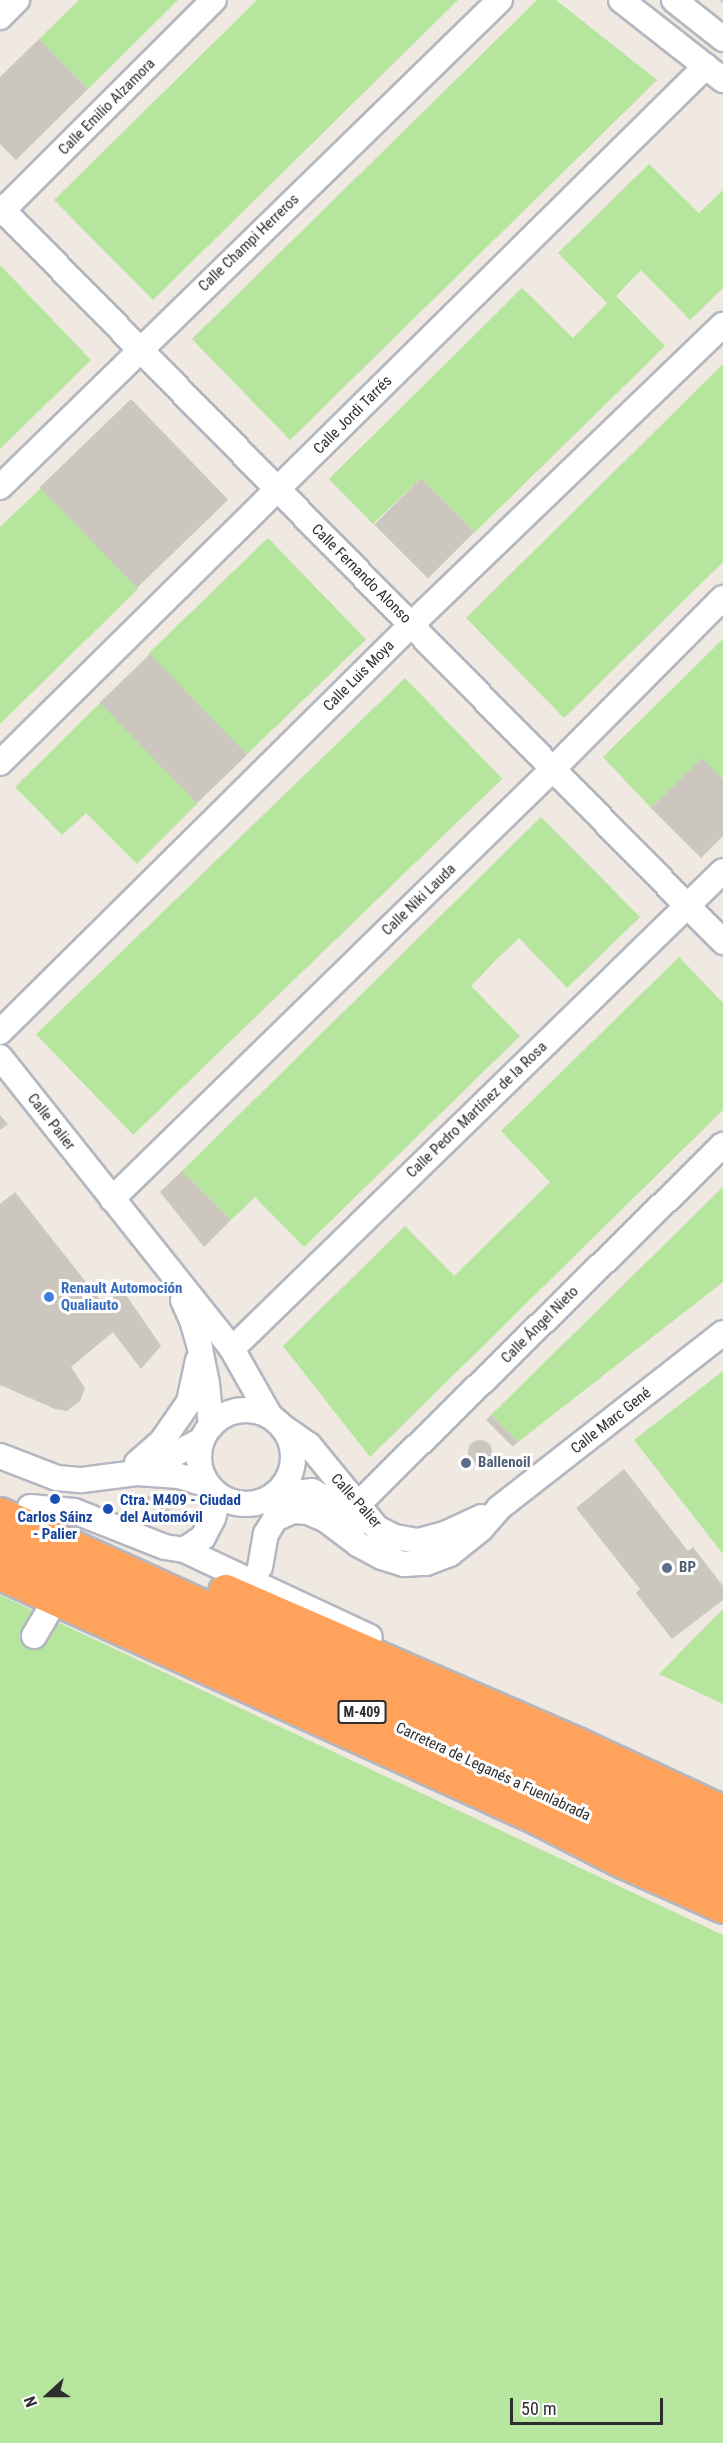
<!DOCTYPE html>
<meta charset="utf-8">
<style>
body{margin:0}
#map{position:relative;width:723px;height:2443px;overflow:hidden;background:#efe9e1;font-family:"Roboto Condensed",sans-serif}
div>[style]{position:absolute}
.green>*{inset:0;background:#b6e59e;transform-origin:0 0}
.building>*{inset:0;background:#cbc7bf;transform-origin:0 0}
.round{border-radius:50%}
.path>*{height:4px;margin-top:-2px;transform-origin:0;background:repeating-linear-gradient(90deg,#c9c9c9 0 4.5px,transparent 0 7.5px)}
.roads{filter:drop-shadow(2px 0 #b4b7c1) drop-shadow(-2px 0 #b4b7c1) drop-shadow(0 2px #b4b7c1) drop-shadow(0 -2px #b4b7c1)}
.minor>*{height:24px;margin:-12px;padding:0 12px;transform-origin:12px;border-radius:12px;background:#fff}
.minor>.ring{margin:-12px;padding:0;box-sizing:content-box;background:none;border:24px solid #fff;border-radius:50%}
.highway>*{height:33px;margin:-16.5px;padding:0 16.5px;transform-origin:16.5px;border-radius:16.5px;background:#ffa35c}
.dots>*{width:16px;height:16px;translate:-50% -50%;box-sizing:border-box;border:3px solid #fff;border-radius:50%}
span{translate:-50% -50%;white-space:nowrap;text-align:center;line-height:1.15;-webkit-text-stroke:6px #fff;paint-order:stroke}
.shield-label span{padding:2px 4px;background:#fff;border:2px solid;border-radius:4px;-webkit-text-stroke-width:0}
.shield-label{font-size:14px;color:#2e2e2e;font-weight:700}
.street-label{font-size:15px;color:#2e2e2e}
.shop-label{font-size:15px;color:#366cbe;font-weight:700}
.left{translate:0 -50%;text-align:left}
.service-label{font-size:15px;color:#4e5e75;font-weight:700}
.transit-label{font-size:15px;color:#164399;font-weight:700}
.north{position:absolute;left:18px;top:2365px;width:60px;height:60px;-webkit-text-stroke:4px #fff;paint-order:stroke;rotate:249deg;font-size:16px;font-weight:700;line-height:24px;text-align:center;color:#2e2e2e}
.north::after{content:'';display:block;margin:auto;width:21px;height:27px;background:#2e2e2e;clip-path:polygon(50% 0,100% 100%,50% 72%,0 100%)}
.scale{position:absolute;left:510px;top:2398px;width:153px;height:27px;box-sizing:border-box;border:3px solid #2e2e2e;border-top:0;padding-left:8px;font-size:18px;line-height:21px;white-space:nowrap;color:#2e2e2e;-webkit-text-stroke:4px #fff;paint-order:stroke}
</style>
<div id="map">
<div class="green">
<div style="clip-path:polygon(79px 0,178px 0,88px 89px,39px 39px)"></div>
<div style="clip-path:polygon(257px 0,458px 0,153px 300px,54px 200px)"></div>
<div style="clip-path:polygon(537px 0,556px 0,657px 80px,290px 440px,192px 339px)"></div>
<div style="clip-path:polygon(649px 164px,699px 213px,723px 190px,723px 288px,690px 320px,641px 270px,616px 296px,665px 346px,475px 532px,421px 478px,373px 524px,329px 479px,522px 288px,573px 338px,607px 303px,558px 253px)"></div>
<div style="clip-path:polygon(0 265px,91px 360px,0 449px)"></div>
<div style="clip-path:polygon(723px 364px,723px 562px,564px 718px,466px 618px)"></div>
<div style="clip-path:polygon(41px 488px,138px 589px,0 724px,0 527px)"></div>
<div style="left:268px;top:538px;width:141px;height:166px;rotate:46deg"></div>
<div style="clip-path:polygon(723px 639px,723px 779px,702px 759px,651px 808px,603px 757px)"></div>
<div style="left:405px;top:678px;width:140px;height:513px;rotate:46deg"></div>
<div style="clip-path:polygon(100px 703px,198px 803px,137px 864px,86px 813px,62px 835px,15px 787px)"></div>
<div style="clip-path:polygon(541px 817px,640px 917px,567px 988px,519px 938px,495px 961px,471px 986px,520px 1036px,304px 1247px,255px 1197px,231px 1220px,182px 1171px)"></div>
<div style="clip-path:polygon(679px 957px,723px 1003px,723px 1110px,370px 1457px,283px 1346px,405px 1226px,454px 1276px,550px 1182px,501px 1131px)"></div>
<div style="clip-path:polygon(723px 1187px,723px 1282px,518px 1442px,491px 1415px)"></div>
<div style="clip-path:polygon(723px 1371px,723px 1554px,634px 1440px)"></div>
<div style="clip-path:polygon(0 1595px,723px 1935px,723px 2443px,0 2443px)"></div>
<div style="clip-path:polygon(723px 1609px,723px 1704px,659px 1674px)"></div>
</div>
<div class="building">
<div style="clip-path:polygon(39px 39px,88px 89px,16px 160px,0 144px,0 77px)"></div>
<div style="left:131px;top:399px;width:140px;height:127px;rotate:46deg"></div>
<div style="left:421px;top:478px;width:76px;height:66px;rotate:45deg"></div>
<div style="left:150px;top:654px;width:140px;height:70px;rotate:46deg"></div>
<div style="clip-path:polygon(702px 758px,723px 779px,723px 836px,701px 858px,651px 808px)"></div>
<div style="clip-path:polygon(0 1115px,8px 1124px,0 1130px)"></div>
<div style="clip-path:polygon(182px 1171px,231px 1220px,204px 1247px,160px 1192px)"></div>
<div style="clip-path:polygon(15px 1192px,104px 1305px,122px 1289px,161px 1346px,141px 1369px,113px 1332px,71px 1367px,85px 1388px,80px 1401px,67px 1411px,55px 1409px,0 1385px,0 1204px)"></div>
<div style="left:491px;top:1415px;width:38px;height:7px;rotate:45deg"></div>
<div class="round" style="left:468px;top:1440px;width:24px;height:24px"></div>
<div style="clip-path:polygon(624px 1469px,688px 1551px,693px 1547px,723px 1586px,723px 1600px,672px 1639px,636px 1593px,640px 1589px,576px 1508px)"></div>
</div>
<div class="path">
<div style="left:721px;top:0;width:2px;rotate:27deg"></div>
<div style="left:147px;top:1497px;width:49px;rotate:33.4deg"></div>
</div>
<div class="roads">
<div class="minor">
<div style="left:621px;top:0;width:130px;rotate:38.1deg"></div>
<div style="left:674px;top:0;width:63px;rotate:38.5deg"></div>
<div style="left:0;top:17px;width:24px;rotate:-45deg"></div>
<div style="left:0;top:207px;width:1031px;rotate:45.47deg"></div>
<div style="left:0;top:213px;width:302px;rotate:-44.9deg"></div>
<div style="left:0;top:487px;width:698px;rotate:-44.25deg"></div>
<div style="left:0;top:763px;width:992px;rotate:-44.63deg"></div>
<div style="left:0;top:1032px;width:578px;rotate:-44.72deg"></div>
<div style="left:411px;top:625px;width:433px;rotate:-43.9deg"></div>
<div style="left:0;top:1057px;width:373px;rotate:51.5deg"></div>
<div style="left:232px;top:1349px;width:77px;rotate:60.4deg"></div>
<div style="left:112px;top:1199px;width:616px;rotate:-44.28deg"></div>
<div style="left:553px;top:769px;width:241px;rotate:-45.2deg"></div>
<div style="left:183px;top:1300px;width:22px;rotate:66deg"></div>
<div style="left:192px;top:1320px;width:29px;rotate:74deg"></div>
<div style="left:200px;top:1348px;width:36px;rotate:79deg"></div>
<div style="left:207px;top:1383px;width:43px;rotate:84.7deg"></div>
<div style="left:232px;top:1349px;width:685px;rotate:-44.23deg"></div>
<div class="ring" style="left:199px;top:1410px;width:70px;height:70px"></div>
<div style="left:283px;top:1427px;width:32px;rotate:35deg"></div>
<div style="left:309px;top:1445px;width:107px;rotate:50.7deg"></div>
<div style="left:377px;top:1528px;width:20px;rotate:27deg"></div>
<div style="left:395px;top:1537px;width:23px;rotate:10deg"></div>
<div style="left:418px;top:1541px;width:28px;rotate:-15deg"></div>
<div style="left:445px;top:1534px;width:40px;rotate:-25deg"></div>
<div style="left:0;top:1456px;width:61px;rotate:21.1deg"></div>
<div style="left:57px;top:1478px;width:25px;rotate:5deg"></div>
<div style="left:82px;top:1480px;width:55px;rotate:-7.3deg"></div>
<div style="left:137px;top:1473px;width:73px;rotate:-26.9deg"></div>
<div style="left:137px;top:1463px;width:33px;rotate:-41deg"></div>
<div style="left:162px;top:1441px;width:47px;rotate:-55.3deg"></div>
<div style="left:189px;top:1402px;width:43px;rotate:-77.9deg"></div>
<div style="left:137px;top:1473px;width:42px;rotate:4.1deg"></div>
<div style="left:179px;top:1476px;width:30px;rotate:17deg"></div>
<div style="left:275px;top:1495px;width:37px;rotate:-6deg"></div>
<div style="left:312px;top:1491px;width:34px;rotate:30deg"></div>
<div style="left:341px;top:1508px;width:23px;rotate:43deg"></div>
<div style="left:356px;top:1506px;width:515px;rotate:-44.53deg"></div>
<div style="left:30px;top:1507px;width:44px;rotate:5.2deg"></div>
<div style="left:74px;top:1511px;width:98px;rotate:21.6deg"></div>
<div style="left:165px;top:1547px;width:19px;rotate:9deg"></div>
<div style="left:184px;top:1550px;width:205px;rotate:25.1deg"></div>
<div style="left:184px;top:1550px;width:23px;rotate:-34deg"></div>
<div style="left:203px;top:1537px;width:21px;rotate:-62deg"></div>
<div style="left:213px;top:1518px;width:23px;rotate:-75deg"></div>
<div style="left:260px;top:1567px;width:34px;rotate:-80deg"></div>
<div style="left:266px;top:1534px;width:17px;rotate:-59deg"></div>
<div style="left:275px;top:1519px;width:20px;rotate:-24deg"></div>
<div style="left:293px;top:1511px;width:15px;rotate:4deg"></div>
<div style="left:308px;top:1512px;width:20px;rotate:24deg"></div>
<div style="left:326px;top:1520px;width:41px;rotate:37.1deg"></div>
<div style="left:359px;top:1545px;width:26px;rotate:28deg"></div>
<div style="left:382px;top:1557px;width:23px;rotate:18deg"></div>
<div style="left:404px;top:1564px;width:22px;rotate:-3deg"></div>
<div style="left:426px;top:1563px;width:26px;rotate:-21deg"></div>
<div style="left:450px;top:1554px;width:40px;rotate:-39deg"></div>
<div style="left:481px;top:1529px;width:28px;rotate:-49deg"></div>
<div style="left:499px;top:1508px;width:284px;rotate:-38deg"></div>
<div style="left:34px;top:1636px;width:43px;rotate:-59.3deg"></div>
</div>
<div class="highway">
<div style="left:0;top:1514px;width:794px;rotate:24.47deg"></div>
<div style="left:0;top:1548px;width:794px;rotate:24.47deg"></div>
<div style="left:0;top:1573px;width:589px;rotate:24.48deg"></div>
<div style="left:536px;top:1817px;width:92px;rotate:27.1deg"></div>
<div style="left:618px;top:1859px;width:115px;rotate:24.1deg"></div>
<div style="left:225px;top:1591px;width:384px;rotate:23.5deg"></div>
<div style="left:577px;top:1744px;width:161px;rotate:25deg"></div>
</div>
</div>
<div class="dots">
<div style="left:49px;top:1297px;background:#3f7fe0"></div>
<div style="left:466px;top:1463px;background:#5c6f8a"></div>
<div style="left:55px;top:1499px;background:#1a4fb4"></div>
<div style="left:108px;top:1509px;background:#1a4fb4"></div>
<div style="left:667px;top:1568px;background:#5c6f8a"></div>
</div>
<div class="shield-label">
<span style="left:362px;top:1712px">M-409</span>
</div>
<div class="street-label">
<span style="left:107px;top:107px;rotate:-45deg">Calle Emilio Alzamora</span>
<span style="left:249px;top:243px;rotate:-44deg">Calle Champi Herreros</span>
<span style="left:353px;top:415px;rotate:-45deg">Calle Jordi Tarrés</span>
<span style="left:361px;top:574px;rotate:45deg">Calle Fernando Alonso</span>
<span style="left:359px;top:676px;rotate:-45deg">Calle Luis Moya</span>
<span style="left:419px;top:900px;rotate:-44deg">Calle Niki Lauda</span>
<span style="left:477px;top:1110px;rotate:-44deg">Calle Pedro Martínez de la Rosa</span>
<span style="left:51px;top:1122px;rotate:52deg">Calle Palier</span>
<span style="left:540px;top:1325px;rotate:-45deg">Calle Ángel Nieto</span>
<span style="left:611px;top:1421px;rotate:-38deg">Calle Marc Gené</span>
<span style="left:356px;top:1501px;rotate:48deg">Calle Palier</span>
<span style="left:493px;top:1772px;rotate:25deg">Carretera de Leganés a Fuenlabrada</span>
</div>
<div class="shop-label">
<span class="left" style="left:61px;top:1297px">Renault Automoción<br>Qualiauto</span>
</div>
<div class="service-label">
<span class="left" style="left:478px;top:1463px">Ballenoil</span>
<span class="left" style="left:679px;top:1568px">BP</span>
</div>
<div class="transit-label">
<span class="left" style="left:120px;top:1509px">Ctra. M409 - Ciudad<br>del Automóvil</span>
<span style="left:55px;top:1526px">Carlos Sáinz<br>- Palier</span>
</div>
<div class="north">N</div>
<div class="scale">50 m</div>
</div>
